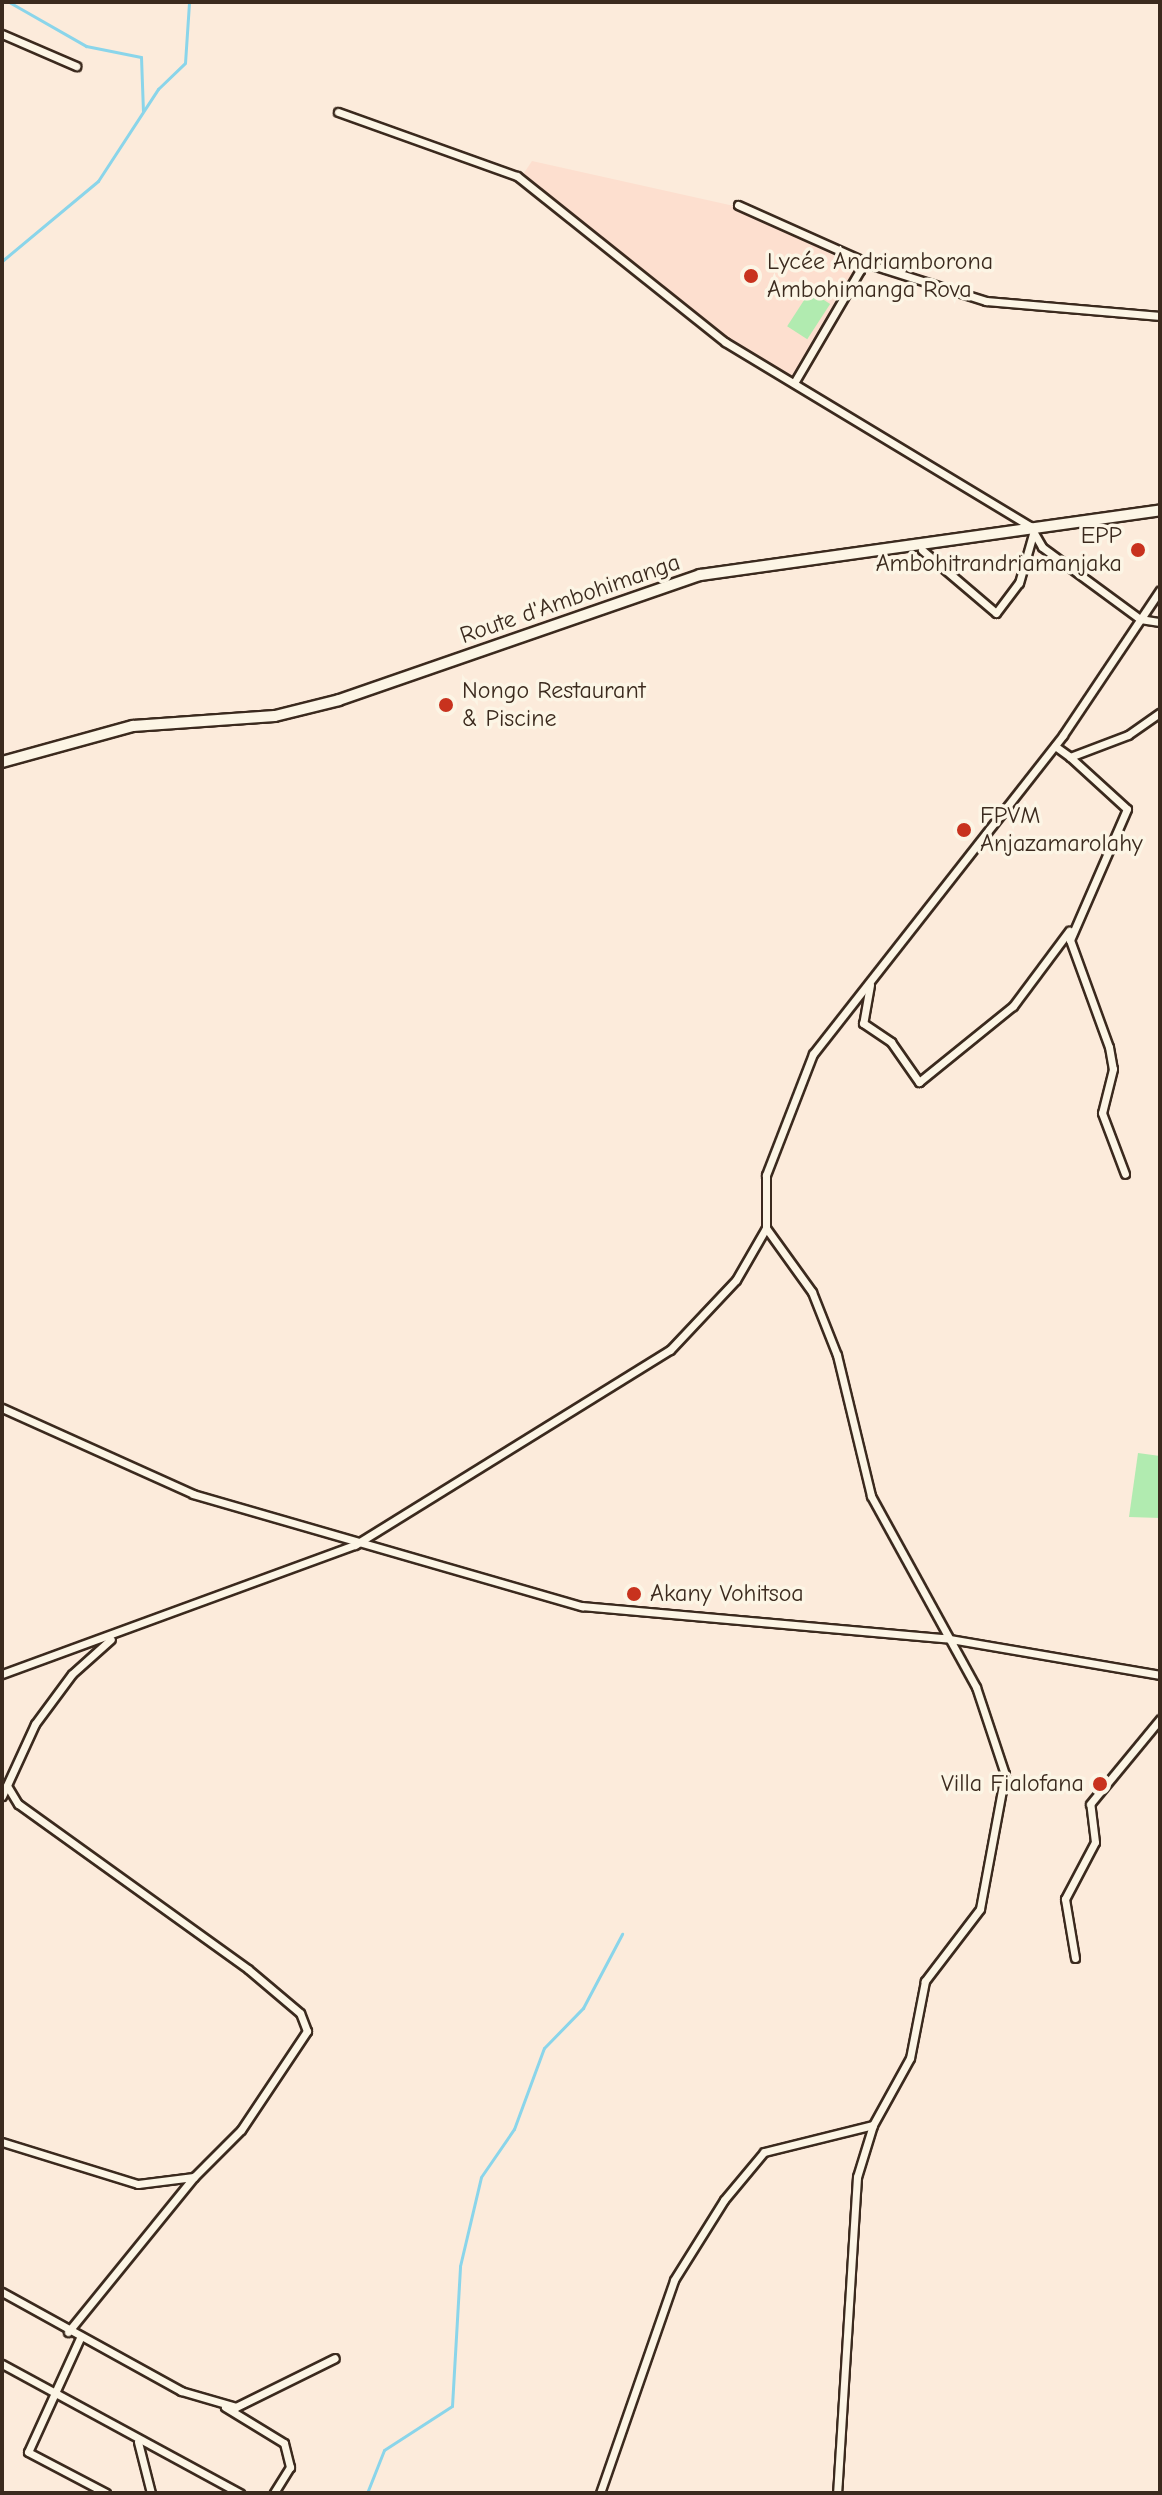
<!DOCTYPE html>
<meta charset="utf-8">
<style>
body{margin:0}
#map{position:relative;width:1162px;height:2495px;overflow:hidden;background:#fcebdb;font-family:"Comic Neue",sans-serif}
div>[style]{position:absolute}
.built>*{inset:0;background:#fddfcf}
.green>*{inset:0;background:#b1ebb0;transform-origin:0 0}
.stream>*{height:3px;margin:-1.5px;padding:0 1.5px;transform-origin:1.5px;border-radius:1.5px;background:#8ad5ea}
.roads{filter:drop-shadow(2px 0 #3b2a1e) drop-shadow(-2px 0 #3b2a1e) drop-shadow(0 2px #3b2a1e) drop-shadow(0 -2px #3b2a1e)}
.street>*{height:7px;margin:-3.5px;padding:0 3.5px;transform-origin:3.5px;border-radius:3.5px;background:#fcf5e5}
.secondary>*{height:10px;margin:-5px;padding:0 5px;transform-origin:5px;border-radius:5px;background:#fcf5e5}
.dots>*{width:22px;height:22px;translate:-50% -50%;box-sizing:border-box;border:4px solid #fcf5e5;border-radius:50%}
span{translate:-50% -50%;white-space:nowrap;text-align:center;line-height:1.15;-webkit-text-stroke:7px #fcf5e5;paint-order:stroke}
.poi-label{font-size:24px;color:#3b2a1e}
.left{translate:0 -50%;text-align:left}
.right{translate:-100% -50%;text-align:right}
.street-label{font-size:24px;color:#3b2a1e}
.frame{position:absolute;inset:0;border:4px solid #3b2a1e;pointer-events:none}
</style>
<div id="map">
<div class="built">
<div style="clip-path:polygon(532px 161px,734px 206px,857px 267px,791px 377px,730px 342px,522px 176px)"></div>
</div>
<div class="green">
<div style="left:810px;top:291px;width:24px;height:42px;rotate:33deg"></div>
<div style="clip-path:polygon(1138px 1453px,1160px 1456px,1160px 1518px,1129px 1517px)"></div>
</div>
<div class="stream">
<div style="left:9px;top:2px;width:89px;rotate:29.7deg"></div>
<div style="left:86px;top:46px;width:56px;rotate:11.3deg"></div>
<div style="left:141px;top:57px;width:54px;rotate:87.9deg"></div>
<div style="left:2px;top:261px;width:125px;rotate:-39.8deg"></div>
<div style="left:98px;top:181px;width:110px;rotate:-56.9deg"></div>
<div style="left:158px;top:89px;width:37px;rotate:-44deg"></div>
<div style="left:185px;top:63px;width:61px;rotate:-86.2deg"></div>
<div style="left:367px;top:2493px;width:46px;rotate:-68.4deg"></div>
<div style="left:384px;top:2450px;width:81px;rotate:-32.9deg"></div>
<div style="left:452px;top:2406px;width:140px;rotate:-86.7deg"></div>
<div style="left:460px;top:2266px;width:91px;rotate:-76.7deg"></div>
<div style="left:481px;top:2177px;width:58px;rotate:-55.5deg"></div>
<div style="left:514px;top:2129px;width:86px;rotate:-69.7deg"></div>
<div style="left:544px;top:2048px;width:56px;rotate:-45.7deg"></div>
<div style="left:583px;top:2008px;width:84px;rotate:-62.2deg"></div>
</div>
<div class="roads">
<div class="street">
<div style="left:2px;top:34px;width:81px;rotate:23.4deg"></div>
<div style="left:338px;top:112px;width:190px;rotate:19.7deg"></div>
<div style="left:517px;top:176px;width:266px;rotate:38.6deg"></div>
<div style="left:725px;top:342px;width:356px;rotate:31.1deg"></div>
<div style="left:1030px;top:526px;width:24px;rotate:60deg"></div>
<div style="left:1042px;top:547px;width:122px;rotate:36.3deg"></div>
<div style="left:1140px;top:619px;width:20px;rotate:9deg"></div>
<div style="left:738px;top:205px;width:147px;rotate:24.1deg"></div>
<div style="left:872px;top:265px;width:120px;rotate:17.5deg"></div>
<div style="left:986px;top:301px;width:175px;rotate:4.9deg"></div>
<div style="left:794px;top:383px;width:131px;rotate:-59.7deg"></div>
<div style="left:860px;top:270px;width:10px;rotate:-96deg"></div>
<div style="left:922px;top:550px;width:97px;rotate:40.4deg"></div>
<div style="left:996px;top:613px;width:38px;rotate:-53deg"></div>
<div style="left:1019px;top:583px;width:51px;rotate:-74.1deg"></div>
<div style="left:1055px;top:746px;width:19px;rotate:36deg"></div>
<div style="left:1070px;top:757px;width:62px;rotate:-20.8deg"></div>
<div style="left:1128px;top:735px;width:39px;rotate:-35deg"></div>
<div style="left:1070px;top:757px;width:77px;rotate:42.4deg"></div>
<div style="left:1127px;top:809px;width:143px;rotate:113.5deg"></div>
<div style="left:1070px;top:940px;width:114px;rotate:70deg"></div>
<div style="left:1109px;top:1047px;width:22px;rotate:80deg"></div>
<div style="left:1113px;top:1069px;width:45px;rotate:104deg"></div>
<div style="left:1102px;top:1113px;width:65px;rotate:69.3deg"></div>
<div style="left:870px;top:985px;width:39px;rotate:100deg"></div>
<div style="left:863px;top:1023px;width:34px;rotate:34deg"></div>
<div style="left:891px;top:1042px;width:49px;rotate:55deg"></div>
<div style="left:919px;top:1082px;width:121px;rotate:-39deg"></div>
<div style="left:1013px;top:1006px;width:94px;rotate:-53.3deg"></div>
<div style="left:766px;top:1228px;width:79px;rotate:54.3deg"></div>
<div style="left:812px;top:1292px;width:68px;rotate:68.4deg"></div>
<div style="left:837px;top:1355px;width:145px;rotate:76.4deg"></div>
<div style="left:871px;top:1496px;width:218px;rotate:61.2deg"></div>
<div style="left:976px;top:1687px;width:92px;rotate:71.6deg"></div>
<div style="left:1005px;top:1774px;width:137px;rotate:100.5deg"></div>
<div style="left:980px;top:1909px;width:91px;rotate:127.4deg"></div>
<div style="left:925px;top:1981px;width:78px;rotate:101deg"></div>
<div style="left:910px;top:2058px;width:77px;rotate:118.9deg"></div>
<div style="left:873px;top:2125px;width:54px;rotate:107.1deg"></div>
<div style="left:857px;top:2177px;width:317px;rotate:93.6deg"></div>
<div style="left:2px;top:1408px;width:209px;rotate:24.2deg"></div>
<div style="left:193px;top:1494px;width:405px;rotate:16.1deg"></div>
<div style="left:582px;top:1606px;width:363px;rotate:5.1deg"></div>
<div style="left:944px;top:1638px;width:219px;rotate:9.7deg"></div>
<div style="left:2px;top:1674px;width:376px;rotate:-20.1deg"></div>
<div style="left:355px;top:1545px;width:370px;rotate:-31.8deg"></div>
<div style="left:670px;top:1350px;width:96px;rotate:-46.7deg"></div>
<div style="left:736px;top:1280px;width:60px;rotate:-60deg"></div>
<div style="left:766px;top:1228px;width:53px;rotate:-90deg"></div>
<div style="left:766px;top:1175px;width:130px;rotate:-68.8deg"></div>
<div style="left:813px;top:1054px;width:405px;rotate:-51.9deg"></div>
<div style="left:1063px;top:735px;width:174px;rotate:-56.2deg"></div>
<div style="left:2px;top:1796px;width:79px;rotate:-65.4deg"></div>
<div style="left:35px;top:1724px;width:62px;rotate:-53.5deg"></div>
<div style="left:72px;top:1674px;width:52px;rotate:-41.9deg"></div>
<div style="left:1075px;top:1958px;width:60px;rotate:-99.6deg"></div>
<div style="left:1065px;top:1899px;width:64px;rotate:-62.2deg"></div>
<div style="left:1095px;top:1842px;width:38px;rotate:-97deg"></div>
<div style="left:1090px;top:1804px;width:110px;rotate:-50.5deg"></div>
<div style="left:2px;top:2142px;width:142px;rotate:17.2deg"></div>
<div style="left:138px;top:2184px;width:56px;rotate:-7.1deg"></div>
<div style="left:194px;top:2177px;width:66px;rotate:-45deg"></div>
<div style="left:241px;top:2130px;width:119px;rotate:-56.3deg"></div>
<div style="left:307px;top:2031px;width:19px;rotate:-111deg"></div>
<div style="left:300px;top:2013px;width:68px;rotate:-139.8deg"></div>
<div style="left:248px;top:1969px;width:283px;rotate:-144.3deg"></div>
<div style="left:18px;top:1804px;width:21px;rotate:-121deg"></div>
<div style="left:2px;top:2292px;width:205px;rotate:28.9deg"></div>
<div style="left:181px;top:2391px;width:57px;rotate:16.2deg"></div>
<div style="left:236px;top:2407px;width:110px;rotate:-26.3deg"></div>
<div style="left:68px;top:2332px;width:200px;rotate:-50.9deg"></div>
<div style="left:80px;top:2338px;width:125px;rotate:114.5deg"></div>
<div style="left:28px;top:2452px;width:88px;rotate:27.7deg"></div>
<div style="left:2px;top:2364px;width:271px;rotate:28.5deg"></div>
<div style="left:225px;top:2407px;width:69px;rotate:31.4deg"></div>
<div style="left:284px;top:2443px;width:25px;rotate:76deg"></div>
<div style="left:290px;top:2467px;width:31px;rotate:122deg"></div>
<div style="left:138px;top:2442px;width:53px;rotate:75.7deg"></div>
<div style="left:600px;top:2493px;width:225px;rotate:-70.8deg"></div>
<div style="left:674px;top:2280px;width:94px;rotate:-58deg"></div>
<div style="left:724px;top:2200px;width:62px;rotate:-50.2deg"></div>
<div style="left:764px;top:2152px;width:112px;rotate:-13.9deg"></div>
</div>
<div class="secondary">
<div style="left:2px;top:762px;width:136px;rotate:-15.4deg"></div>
<div style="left:133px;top:726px;width:142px;rotate:-4deg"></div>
<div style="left:275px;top:716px;width:66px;rotate:-14deg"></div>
<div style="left:339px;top:700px;width:382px;rotate:-19.1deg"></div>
<div style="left:700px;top:575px;width:465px;rotate:-8deg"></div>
</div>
</div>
<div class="dots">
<div style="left:751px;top:276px;background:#c8321e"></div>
<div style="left:1138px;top:550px;background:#c8321e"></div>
<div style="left:446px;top:705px;background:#c8321e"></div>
<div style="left:964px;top:830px;background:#c8321e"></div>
<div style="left:634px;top:1594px;background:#c8321e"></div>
<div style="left:1100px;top:1784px;background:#c8321e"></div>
</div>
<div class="poi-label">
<span class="left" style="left:767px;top:276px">Lycée Andriamborona<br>Ambohimanga Rova</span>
<span class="right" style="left:1122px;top:550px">EPP<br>Ambohitrandriamanjaka</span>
<span class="left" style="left:462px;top:705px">Nongo Restaurant<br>&amp; Piscine</span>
<span class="left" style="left:980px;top:830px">FPVM<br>Anjazamarolahy</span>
<span class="left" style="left:650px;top:1594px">Akany Vohitsoa</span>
<span class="right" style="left:1084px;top:1784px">Villa Fialofana</span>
</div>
<div class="street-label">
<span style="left:570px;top:599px;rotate:-19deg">Route d'Ambohimanga</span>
</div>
<div class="frame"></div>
</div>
